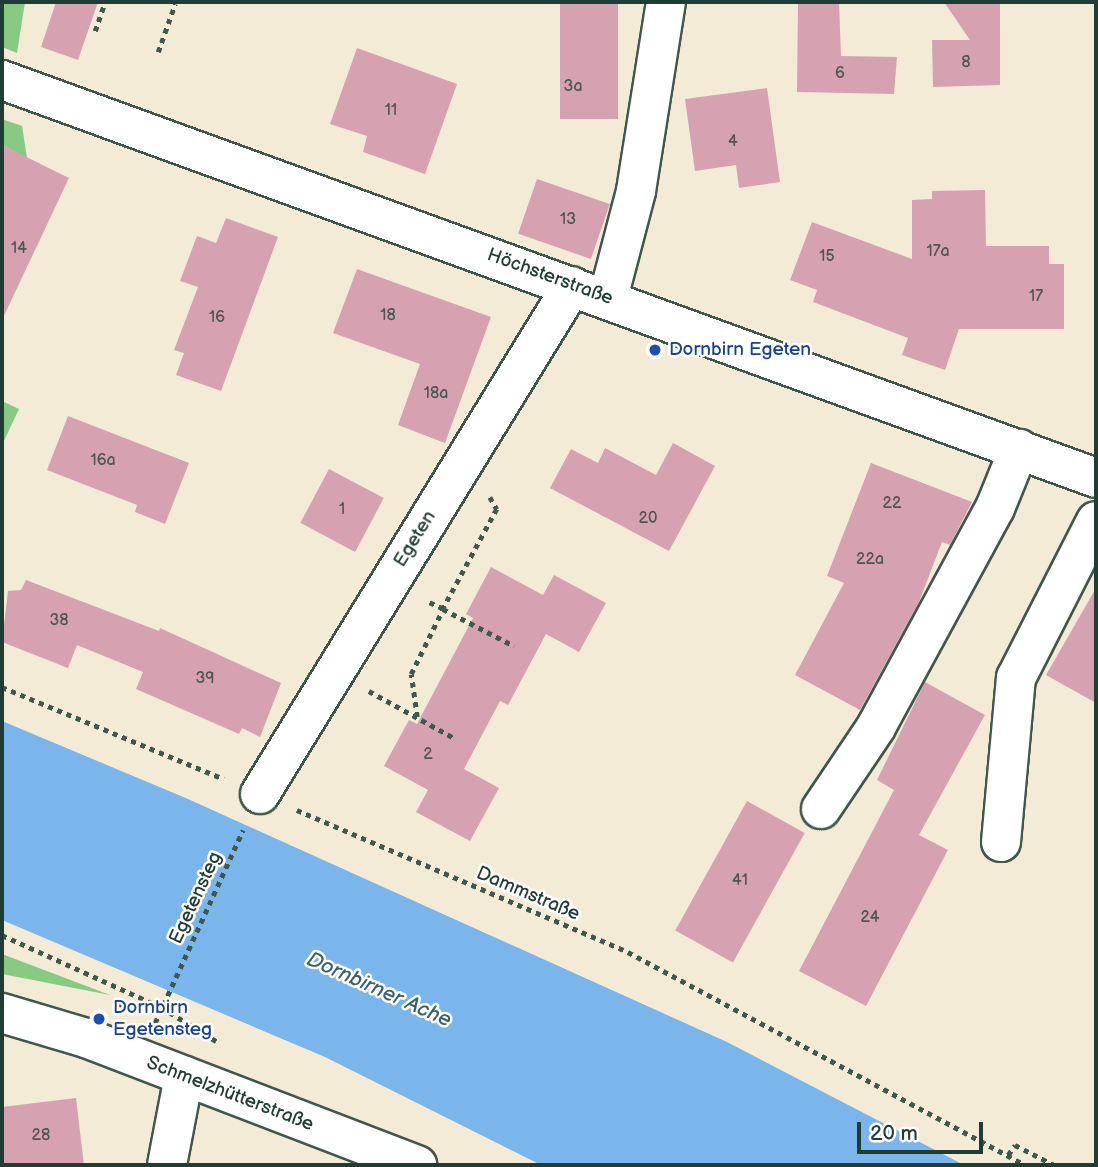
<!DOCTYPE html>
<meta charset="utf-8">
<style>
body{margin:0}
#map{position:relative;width:1098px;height:1167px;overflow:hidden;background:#f4ebd6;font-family:"Balsamiq Sans",sans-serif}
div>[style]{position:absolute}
.green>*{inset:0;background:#88ca82}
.water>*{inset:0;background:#7ab5eb}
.building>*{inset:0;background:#d6a2b2;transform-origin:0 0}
.path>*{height:4.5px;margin-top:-2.25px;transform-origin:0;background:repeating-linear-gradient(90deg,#3f574c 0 5px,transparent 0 10px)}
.roads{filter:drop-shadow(2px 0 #3f574c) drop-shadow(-2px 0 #3f574c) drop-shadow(0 2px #3f574c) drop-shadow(0 -2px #3f574c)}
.minor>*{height:38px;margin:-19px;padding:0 19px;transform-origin:19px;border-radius:19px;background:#fff}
.major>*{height:38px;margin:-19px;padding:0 19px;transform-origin:19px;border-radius:19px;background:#fff}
.dots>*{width:19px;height:19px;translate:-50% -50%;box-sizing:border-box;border:4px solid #fff;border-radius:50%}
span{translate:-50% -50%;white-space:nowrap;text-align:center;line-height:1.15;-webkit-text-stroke:5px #fff;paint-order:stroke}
.number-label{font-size:16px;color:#4d5654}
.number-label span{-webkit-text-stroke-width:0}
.street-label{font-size:19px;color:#1f3d34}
.transit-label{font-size:19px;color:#164399}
.left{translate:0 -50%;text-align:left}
.water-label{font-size:21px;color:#3a616b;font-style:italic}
.frame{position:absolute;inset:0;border:4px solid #1f3d34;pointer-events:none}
.scale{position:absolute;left:857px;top:1122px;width:126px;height:32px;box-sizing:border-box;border:4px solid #1f3d34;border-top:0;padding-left:9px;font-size:21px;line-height:24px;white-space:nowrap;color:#1f3d34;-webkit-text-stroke:5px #fff;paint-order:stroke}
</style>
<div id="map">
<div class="green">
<div style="clip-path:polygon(2px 2px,25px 2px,17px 53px,2px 47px)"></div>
<div style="clip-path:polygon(2px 119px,22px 126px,27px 158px,2px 145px)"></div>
<div style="clip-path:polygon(2px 401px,19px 409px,2px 445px)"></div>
<div style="clip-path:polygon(2px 954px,110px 995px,2px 974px)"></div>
</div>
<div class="water">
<div style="clip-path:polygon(2px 721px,188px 799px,727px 1042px,964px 1165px,541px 1165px,325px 1057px,2px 920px)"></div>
</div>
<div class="building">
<div style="clip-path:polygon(56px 2px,98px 2px,78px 60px,41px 47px)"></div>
<div style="left:560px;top:2px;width:58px;height:117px"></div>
<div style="clip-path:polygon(798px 2px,839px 2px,841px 56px,897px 57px,894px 94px,797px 92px)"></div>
<div style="clip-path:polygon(944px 2px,1000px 2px,1000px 85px,933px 87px,932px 40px,970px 40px)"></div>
<div style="clip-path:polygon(357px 48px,457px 84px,425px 174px,363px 152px,367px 136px,330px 124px)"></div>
<div style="clip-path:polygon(767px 88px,780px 182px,739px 188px,736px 165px,695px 171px,685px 99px)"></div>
<div style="clip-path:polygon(2px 145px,69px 178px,2px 320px)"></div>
<div style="left:537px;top:179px;width:77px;height:58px;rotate:19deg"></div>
<div style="clip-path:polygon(985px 190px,986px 246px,1049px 246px,1049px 264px,1064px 264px,1064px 329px,959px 329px,945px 370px,902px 355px,908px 338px,813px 302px,817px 290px,790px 280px,812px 222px,912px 259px,912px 200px,932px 199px,932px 191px)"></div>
<div style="clip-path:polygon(226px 218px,278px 237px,221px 391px,176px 375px,184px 353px,174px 350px,198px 287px,180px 281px,197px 236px,216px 243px)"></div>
<div style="clip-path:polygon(357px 269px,491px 317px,445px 443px,398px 425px,420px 364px,333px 333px)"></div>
<div style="clip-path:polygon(68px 416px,189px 463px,165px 524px,135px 512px,137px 505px,47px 470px)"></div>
<div style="clip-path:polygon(673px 443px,715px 466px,669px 551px,550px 488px,571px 449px,598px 463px,605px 448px,656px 475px)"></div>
<div style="clip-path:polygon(871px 463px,972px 502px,950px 545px,942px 542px,919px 602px,860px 710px,795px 675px,844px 583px,827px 576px)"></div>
<div style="left:329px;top:469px;width:62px;height:61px;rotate:28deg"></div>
<div style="clip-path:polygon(491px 567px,543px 595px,554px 575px,606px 603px,579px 652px,546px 634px,508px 705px,500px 701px,464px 769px,499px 788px,470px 841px,416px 812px,428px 790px,384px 766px,409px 720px,417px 724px,473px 618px,466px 614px)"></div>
<div style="clip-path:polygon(26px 580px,159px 631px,160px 628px,281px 683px,260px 737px,242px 728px,239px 734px,136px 689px,143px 672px,77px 645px,68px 668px,2px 642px,8px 591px,21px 590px)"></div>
<div style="clip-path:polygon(1096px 588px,1096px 703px,1046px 675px)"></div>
<div style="clip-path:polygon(925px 682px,985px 715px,919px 835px,948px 850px,866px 1006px,799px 971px,894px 790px,877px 780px)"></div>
<div style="left:747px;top:801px;width:66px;height:148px;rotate:29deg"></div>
<div style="clip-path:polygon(76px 1098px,84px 1165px,2px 1165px,2px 1107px)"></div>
</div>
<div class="path">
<div style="left:95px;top:31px;width:31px;rotate:-71deg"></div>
<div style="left:158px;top:52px;width:51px;rotate:-70.5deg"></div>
<div style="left:490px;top:497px;width:14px;rotate:60deg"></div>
<div style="left:497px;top:509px;width:114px;rotate:118.4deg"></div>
<div style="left:443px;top:609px;width:80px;rotate:27.5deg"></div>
<div style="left:2px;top:687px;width:240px;rotate:22.5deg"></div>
<div style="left:369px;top:691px;width:97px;rotate:28.9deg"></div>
<div style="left:417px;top:717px;width:43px;rotate:-97.9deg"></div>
<div style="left:411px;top:674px;width:72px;rotate:-63.8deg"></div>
<div style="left:443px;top:609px;width:19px;rotate:-155deg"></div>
<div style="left:297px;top:810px;width:360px;rotate:23.2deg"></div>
<div style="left:628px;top:952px;width:451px;rotate:28.2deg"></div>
<div style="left:2px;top:935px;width:175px;rotate:24.4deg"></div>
<div style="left:161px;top:1007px;width:65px;rotate:31.7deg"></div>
<div style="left:117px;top:1004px;width:40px;rotate:4.3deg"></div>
<div style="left:155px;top:1023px;width:212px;rotate:-65.5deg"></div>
<div style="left:1008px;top:1155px;width:12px;rotate:-55deg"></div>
<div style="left:1015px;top:1145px;width:44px;rotate:27.1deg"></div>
</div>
<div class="roads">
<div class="minor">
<div style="left:608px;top:298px;width:111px;rotate:-75.3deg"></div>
<div style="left:636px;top:191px;width:191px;rotate:-81deg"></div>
<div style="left:260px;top:794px;width:596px;rotate:-58.44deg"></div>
<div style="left:821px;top:809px;width:99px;rotate:-56.1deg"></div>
<div style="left:876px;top:727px;width:249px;rotate:-61.5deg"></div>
<div style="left:995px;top:508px;width:64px;rotate:-67.9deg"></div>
<div style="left:1001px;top:842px;width:165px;rotate:-84.8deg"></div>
<div style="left:1016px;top:678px;width:176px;rotate:-63deg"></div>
<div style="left:2px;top:1013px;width:88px;rotate:16.6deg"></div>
<div style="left:86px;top:1038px;width:355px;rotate:21deg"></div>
<div style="left:167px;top:1165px;width:91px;rotate:-79.2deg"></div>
</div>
<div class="major">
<div style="left:2px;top:80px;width:1164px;rotate:19.99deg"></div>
</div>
</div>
<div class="dots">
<div style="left:655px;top:350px;background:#1a4fb4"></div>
<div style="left:99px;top:1019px;background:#1a4fb4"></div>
</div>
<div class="number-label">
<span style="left:966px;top:63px">8</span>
<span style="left:840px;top:74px">6</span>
<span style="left:573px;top:87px">3a</span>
<span style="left:391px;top:111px">11</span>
<span style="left:733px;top:142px">4</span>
<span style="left:568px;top:220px">13</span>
<span style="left:19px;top:249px">14</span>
<span style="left:938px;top:252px">17a</span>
<span style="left:827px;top:257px">15</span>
<span style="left:1036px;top:297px">17</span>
<span style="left:388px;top:316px">18</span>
<span style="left:217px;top:318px">16</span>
<span style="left:436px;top:394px">18a</span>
<span style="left:103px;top:461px">16a</span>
<span style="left:892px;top:504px">22</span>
<span style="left:342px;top:510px">1</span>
<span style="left:648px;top:519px">20</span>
<span style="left:870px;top:560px">22a</span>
<span style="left:59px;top:621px">38</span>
<span style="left:205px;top:679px">39</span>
<span style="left:428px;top:755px">2</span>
<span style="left:740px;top:881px">41</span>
<span style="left:870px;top:918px">24</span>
<span style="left:41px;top:1136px">28</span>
</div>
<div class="street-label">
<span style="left:550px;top:277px;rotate:20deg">Höchsterstraße</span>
<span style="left:415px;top:539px;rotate:-58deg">Egeten</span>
<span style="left:528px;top:894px;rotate:23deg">Dammstraße</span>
<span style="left:196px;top:898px;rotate:-65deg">Egetensteg</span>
<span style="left:230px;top:1094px;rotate:21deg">Schmelzhütterstraße</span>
</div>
<div class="transit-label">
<span class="left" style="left:669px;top:350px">Dornbirn Egeten</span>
<span class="left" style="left:113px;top:1019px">Dornbirn<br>Egetensteg</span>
</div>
<div class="water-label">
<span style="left:379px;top:990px;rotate:24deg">Dornbirner Ache</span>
</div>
<div class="frame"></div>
<div class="scale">20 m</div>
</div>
